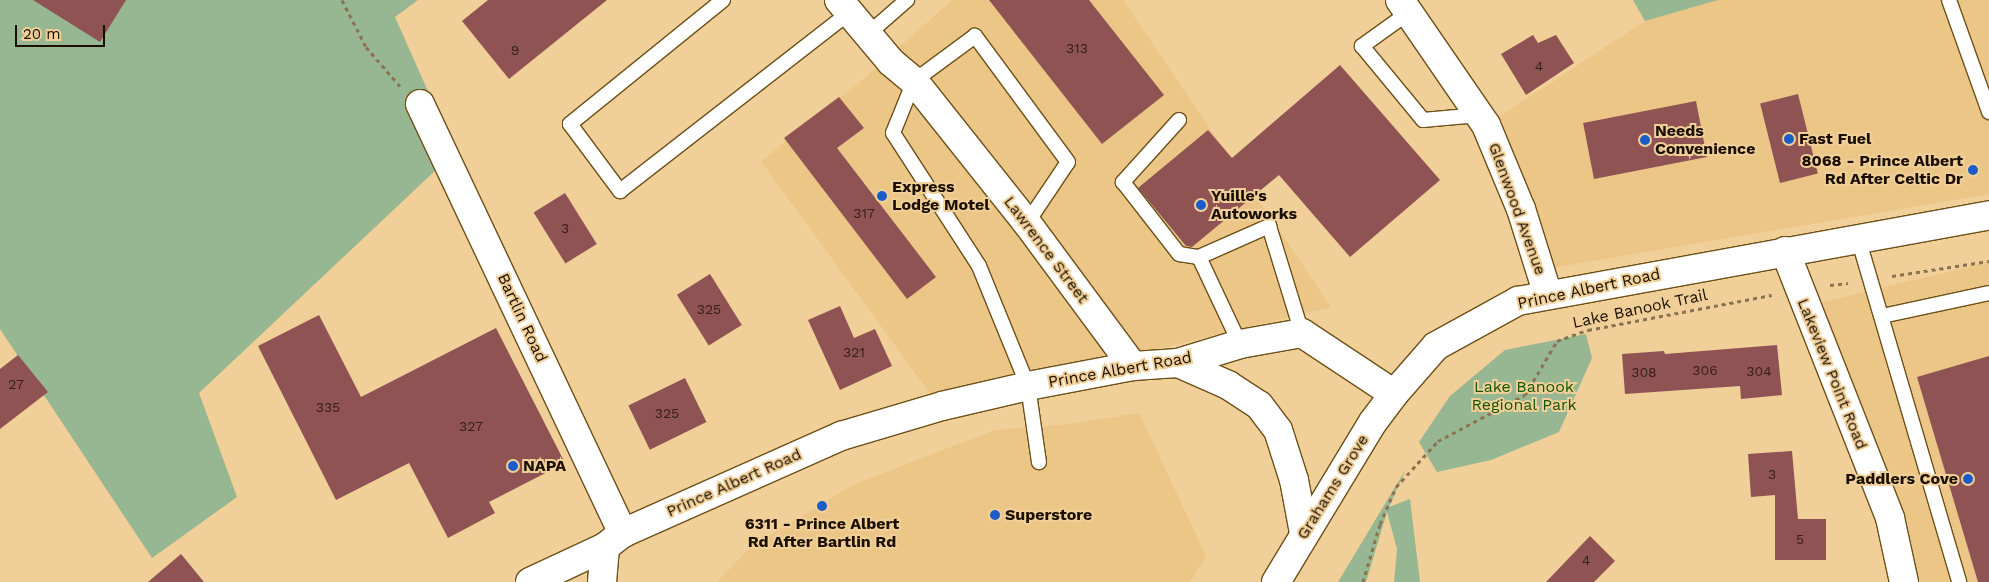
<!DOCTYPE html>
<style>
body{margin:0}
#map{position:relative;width:1989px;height:582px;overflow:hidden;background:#f0cf98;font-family:"Work Sans",sans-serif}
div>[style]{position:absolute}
.built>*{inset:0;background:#ebc687}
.green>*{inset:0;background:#97b692}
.building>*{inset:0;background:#8f5353;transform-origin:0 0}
.path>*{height:3px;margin-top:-1.5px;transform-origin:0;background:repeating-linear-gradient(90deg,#8a7350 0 4px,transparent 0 8px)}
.roads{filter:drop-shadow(1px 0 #6c5018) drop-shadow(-1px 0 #6c5018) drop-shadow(0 1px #6c5018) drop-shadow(0 -1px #6c5018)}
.service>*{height:14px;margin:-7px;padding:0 7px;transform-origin:7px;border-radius:7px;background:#fff}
.minor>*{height:28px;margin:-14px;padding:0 14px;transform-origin:14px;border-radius:14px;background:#fff}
.secondary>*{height:28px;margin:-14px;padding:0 14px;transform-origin:14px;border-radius:14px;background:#fff}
.dots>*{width:14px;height:14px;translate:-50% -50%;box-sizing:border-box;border:2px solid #f0cf98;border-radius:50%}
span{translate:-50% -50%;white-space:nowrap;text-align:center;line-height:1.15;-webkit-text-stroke:4px #f0cf98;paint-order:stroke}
.number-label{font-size:14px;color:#382015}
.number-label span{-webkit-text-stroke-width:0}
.poi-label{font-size:16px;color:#1b0f00;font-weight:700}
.left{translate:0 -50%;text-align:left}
.right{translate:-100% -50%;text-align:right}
.street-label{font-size:16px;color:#1b0f00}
.park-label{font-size:16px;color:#145603}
.scale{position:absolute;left:15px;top:25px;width:90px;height:22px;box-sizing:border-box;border:2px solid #1b0f00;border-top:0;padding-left:6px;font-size:15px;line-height:18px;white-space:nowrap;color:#1b0f00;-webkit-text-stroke:4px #f0cf98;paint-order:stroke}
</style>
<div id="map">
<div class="built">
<div style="clip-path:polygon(952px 0,1123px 0,1331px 307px,1014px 384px,942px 410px,761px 161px,866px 77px)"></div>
<div style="clip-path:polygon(1718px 0,1989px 0,1989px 194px,1528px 272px,1476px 132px,1645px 21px)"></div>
<div style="clip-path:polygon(1989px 262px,1989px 582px,1913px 582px,1806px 306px)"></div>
<div style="clip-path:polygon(1139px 413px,1206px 556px,1190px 582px,717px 582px,752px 546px,855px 484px,995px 430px,1070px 424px)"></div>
</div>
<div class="green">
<div style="clip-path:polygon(0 0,418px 0,395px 17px,455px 152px,199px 393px,237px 497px,152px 558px,0 329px)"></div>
<div style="clip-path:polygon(1633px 0,1718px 0,1645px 21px)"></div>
<div style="clip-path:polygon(1586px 334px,1592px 358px,1559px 432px,1491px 460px,1437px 472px,1419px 442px,1450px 396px,1505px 350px)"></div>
<div style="clip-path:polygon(1406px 469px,1389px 507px,1410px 499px,1420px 582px,1394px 582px,1397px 549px,1387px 512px,1366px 582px,1338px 582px)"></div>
</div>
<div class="building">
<div style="clip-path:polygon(33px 0,126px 0,100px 42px)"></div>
<div style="clip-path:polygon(488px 0,607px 0,509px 79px,462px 21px)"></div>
<div style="clip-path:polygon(989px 0,1089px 0,1164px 95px,1102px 144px)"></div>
<div style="clip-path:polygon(1533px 35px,1538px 43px,1556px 35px,1574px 63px,1526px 95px,1501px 54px)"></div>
<div style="clip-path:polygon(1340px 65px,1440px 180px,1350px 257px,1279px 175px,1192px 247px,1186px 246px,1138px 188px,1208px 130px,1232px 158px)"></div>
<div style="left:1798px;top:94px;width:82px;height:39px;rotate:76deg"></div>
<div style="clip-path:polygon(839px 97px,864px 128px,837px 148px,936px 277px,907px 299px,784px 138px)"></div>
<div style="left:1696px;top:101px;width:57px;height:115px;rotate:79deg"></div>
<div style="left:565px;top:193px;width:60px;height:37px;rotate:58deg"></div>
<div style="left:710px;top:274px;width:60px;height:39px;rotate:58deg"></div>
<div style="clip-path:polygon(840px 306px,854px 338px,875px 329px,892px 366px,840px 390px,808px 320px)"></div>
<div style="clip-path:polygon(319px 315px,361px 397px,496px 328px,565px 463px,489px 502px,495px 513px,448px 538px,409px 463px,336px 500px,258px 346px)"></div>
<div style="clip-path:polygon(1777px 345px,1782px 395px,1741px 399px,1740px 386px,1625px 394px,1622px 354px,1664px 351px,1665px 354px)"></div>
<div style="clip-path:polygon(18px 355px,48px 392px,0 429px,0 369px)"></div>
<div style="clip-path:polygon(1989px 356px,1989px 582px,1978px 582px,1917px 377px)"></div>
<div style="left:685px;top:378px;width:49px;height:63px;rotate:64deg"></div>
<div style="clip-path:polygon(1792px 451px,1798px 519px,1826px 519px,1826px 560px,1775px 560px,1775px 495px,1751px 497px,1748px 454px)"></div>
<div style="clip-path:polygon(1590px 536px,1615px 561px,1594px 582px,1546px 582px)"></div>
<div style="clip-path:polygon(181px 554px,204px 582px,148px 582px)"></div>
</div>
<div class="path">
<div style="left:342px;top:0;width:53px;rotate:62.9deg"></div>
<div style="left:366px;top:47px;width:52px;rotate:48.9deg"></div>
<div style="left:1892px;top:276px;width:98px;rotate:-8.8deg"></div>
<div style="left:1830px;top:285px;width:18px;rotate:-6deg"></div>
<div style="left:1363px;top:582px;width:60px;rotate:-73.7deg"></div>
<div style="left:1380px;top:524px;width:40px;rotate:-66.6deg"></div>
<div style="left:1396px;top:487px;width:62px;rotate:-47.6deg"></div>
<div style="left:1438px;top:441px;width:98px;rotate:-27.9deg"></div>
<div style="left:1525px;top:395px;width:63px;rotate:-59.3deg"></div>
<div style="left:1557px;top:341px;width:33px;rotate:-20deg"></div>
<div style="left:1588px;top:330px;width:187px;rotate:-10.8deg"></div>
</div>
<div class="roads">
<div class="service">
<div style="left:723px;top:0;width:197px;rotate:141deg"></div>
<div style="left:570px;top:124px;width:84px;rotate:53.3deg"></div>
<div style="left:620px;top:191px;width:290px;rotate:-37.9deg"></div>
<div style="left:1949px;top:0;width:119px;rotate:70.3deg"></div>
<div style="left:1408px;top:13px;width:57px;rotate:144.3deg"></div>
<div style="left:1362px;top:46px;width:96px;rotate:50.5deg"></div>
<div style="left:1423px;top:120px;width:56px;rotate:-5.1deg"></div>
<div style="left:868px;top:34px;width:52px;rotate:-41.1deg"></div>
<div style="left:1179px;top:120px;width:84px;rotate:132.1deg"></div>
<div style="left:1123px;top:182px;width:91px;rotate:52.1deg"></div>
<div style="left:1179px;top:254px;width:20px;rotate:9deg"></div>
<div style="left:1199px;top:257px;width:96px;rotate:64.8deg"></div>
<div style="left:1027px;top:223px;width:73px;rotate:-56.1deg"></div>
<div style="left:1068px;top:162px;width:157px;rotate:-126.4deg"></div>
<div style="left:975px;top:36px;width:76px;rotate:143.6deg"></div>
<div style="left:914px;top:81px;width:56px;rotate:112deg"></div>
<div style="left:893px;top:133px;width:158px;rotate:57.1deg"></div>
<div style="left:979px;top:266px;width:130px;rotate:67.8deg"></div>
<div style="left:1028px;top:386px;width:77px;rotate:81.8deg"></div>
<div style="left:1858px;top:238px;width:359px;rotate:73.6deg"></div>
<div style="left:1199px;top:257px;width:77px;rotate:-23.9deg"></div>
<div style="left:1269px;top:226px;width:112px;rotate:72.9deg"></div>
<div style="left:1882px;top:316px;width:109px;rotate:-12.1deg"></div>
</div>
<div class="minor">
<div style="left:839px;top:0;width:81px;rotate:50deg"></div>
<div style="left:891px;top:62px;width:30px;rotate:40deg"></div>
<div style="left:914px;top:81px;width:181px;rotate:51.5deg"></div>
<div style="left:1027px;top:223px;width:178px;rotate:53.5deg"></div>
<div style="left:1400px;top:0;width:152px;rotate:55.5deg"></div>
<div style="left:1486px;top:125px;width:91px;rotate:67.4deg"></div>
<div style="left:1521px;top:209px;width:90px;rotate:72.6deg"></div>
<div style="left:420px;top:104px;width:475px;rotate:64.7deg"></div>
<div style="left:1785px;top:251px;width:287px;rotate:68.5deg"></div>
<div style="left:1890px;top:518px;width:66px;rotate:77.7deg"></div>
<div style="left:530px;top:582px;width:83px;rotate:-25deg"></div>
<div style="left:605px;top:547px;width:23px;rotate:-38deg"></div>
<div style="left:623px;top:533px;width:239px;rotate:-24deg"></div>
<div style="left:841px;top:436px;width:105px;rotate:-16.5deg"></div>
<div style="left:942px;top:406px;width:88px;rotate:-13.1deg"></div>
<div style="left:1028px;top:386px;width:107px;rotate:-10.8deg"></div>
<div style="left:1133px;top:366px;width:45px;rotate:-3.8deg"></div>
<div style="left:1178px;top:363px;width:65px;rotate:-17deg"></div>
<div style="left:1240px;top:344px;width:63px;rotate:-10.1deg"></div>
<div style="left:1302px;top:333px;width:110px;rotate:33.5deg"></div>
<div style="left:602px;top:582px;width:35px;rotate:-85deg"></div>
</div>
<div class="secondary">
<div style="left:1178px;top:363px;width:55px;rotate:23.7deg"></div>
<div style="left:1228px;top:385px;width:37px;rotate:33deg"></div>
<div style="left:1259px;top:405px;width:31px;rotate:53deg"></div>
<div style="left:1278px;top:430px;width:52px;rotate:72.3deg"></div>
<div style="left:1294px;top:480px;width:54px;rotate:79.3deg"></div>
<div style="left:1276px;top:582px;width:187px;rotate:-58.8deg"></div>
<div style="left:1373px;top:422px;width:35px;rotate:-53deg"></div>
<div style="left:1394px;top:394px;width:64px;rotate:-48.8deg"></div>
<div style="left:1436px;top:346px;width:94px;rotate:-28.8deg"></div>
<div style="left:1518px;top:301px;width:479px;rotate:-10.3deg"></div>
</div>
</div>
<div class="dots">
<div style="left:1789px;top:139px;background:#1c5cc7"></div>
<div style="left:1645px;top:140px;background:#1c5cc7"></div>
<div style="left:1973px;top:170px;background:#1c5cc7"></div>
<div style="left:882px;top:196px;background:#1c5cc7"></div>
<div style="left:1201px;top:205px;background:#1c5cc7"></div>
<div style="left:513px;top:466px;background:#1c5cc7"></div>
<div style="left:1968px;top:479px;background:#1c5cc7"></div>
<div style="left:822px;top:506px;background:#1c5cc7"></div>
<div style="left:995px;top:515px;background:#1c5cc7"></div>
</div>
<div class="number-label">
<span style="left:1077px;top:48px">313</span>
<span style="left:515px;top:50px">9</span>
<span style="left:1539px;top:66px">4</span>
<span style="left:864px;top:213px">317</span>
<span style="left:565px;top:228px">3</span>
<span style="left:709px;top:309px">325</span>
<span style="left:854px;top:352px">321</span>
<span style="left:1705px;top:370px">306</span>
<span style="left:1759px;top:371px">304</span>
<span style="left:1644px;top:372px">308</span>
<span style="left:16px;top:384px">27</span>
<span style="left:328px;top:407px">335</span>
<span style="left:667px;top:413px">325</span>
<span style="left:471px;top:426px">327</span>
<span style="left:1772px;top:474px">3</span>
<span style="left:1800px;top:539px">5</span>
<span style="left:1586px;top:560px">4</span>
</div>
<div class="poi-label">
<span class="left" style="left:1655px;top:140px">Needs<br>Convenience</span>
<span class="left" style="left:1799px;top:139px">Fast Fuel</span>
<span class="right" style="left:1963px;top:170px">8068 - Prince Albert<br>Rd After Celtic Dr</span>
<span class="left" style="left:892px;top:196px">Express<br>Lodge Motel</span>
<span class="left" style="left:1211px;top:205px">Yuille's<br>Autoworks</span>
<span class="left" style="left:523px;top:466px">NAPA</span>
<span class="right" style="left:1958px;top:479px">Paddlers Cove</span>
<span class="left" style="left:1005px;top:515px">Superstore</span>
<span style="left:822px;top:533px">6311 - Prince Albert<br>Rd After Bartlin Rd</span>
</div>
<div class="street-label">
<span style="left:1517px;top:209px;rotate:70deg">Glenwood Avenue</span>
<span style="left:1046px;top:250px;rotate:53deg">Lawrence Street</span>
<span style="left:1589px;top:289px;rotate:-12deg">Prince Albert Road</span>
<span style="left:1640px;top:309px;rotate:-12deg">Lake Banook Trail</span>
<span style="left:522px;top:318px;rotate:65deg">Bartlin Road</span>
<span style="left:1120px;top:370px;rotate:-10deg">Prince Albert Road</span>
<span style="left:1832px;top:374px;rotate:68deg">Lakeview Point Road</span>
<span style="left:734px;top:483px;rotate:-24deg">Prince Albert Road</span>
<span style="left:1333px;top:487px;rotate:-58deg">Grahams Grove</span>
</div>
<div class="park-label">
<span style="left:1524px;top:396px">Lake Banook<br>Regional Park</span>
</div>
<div class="scale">20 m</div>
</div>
